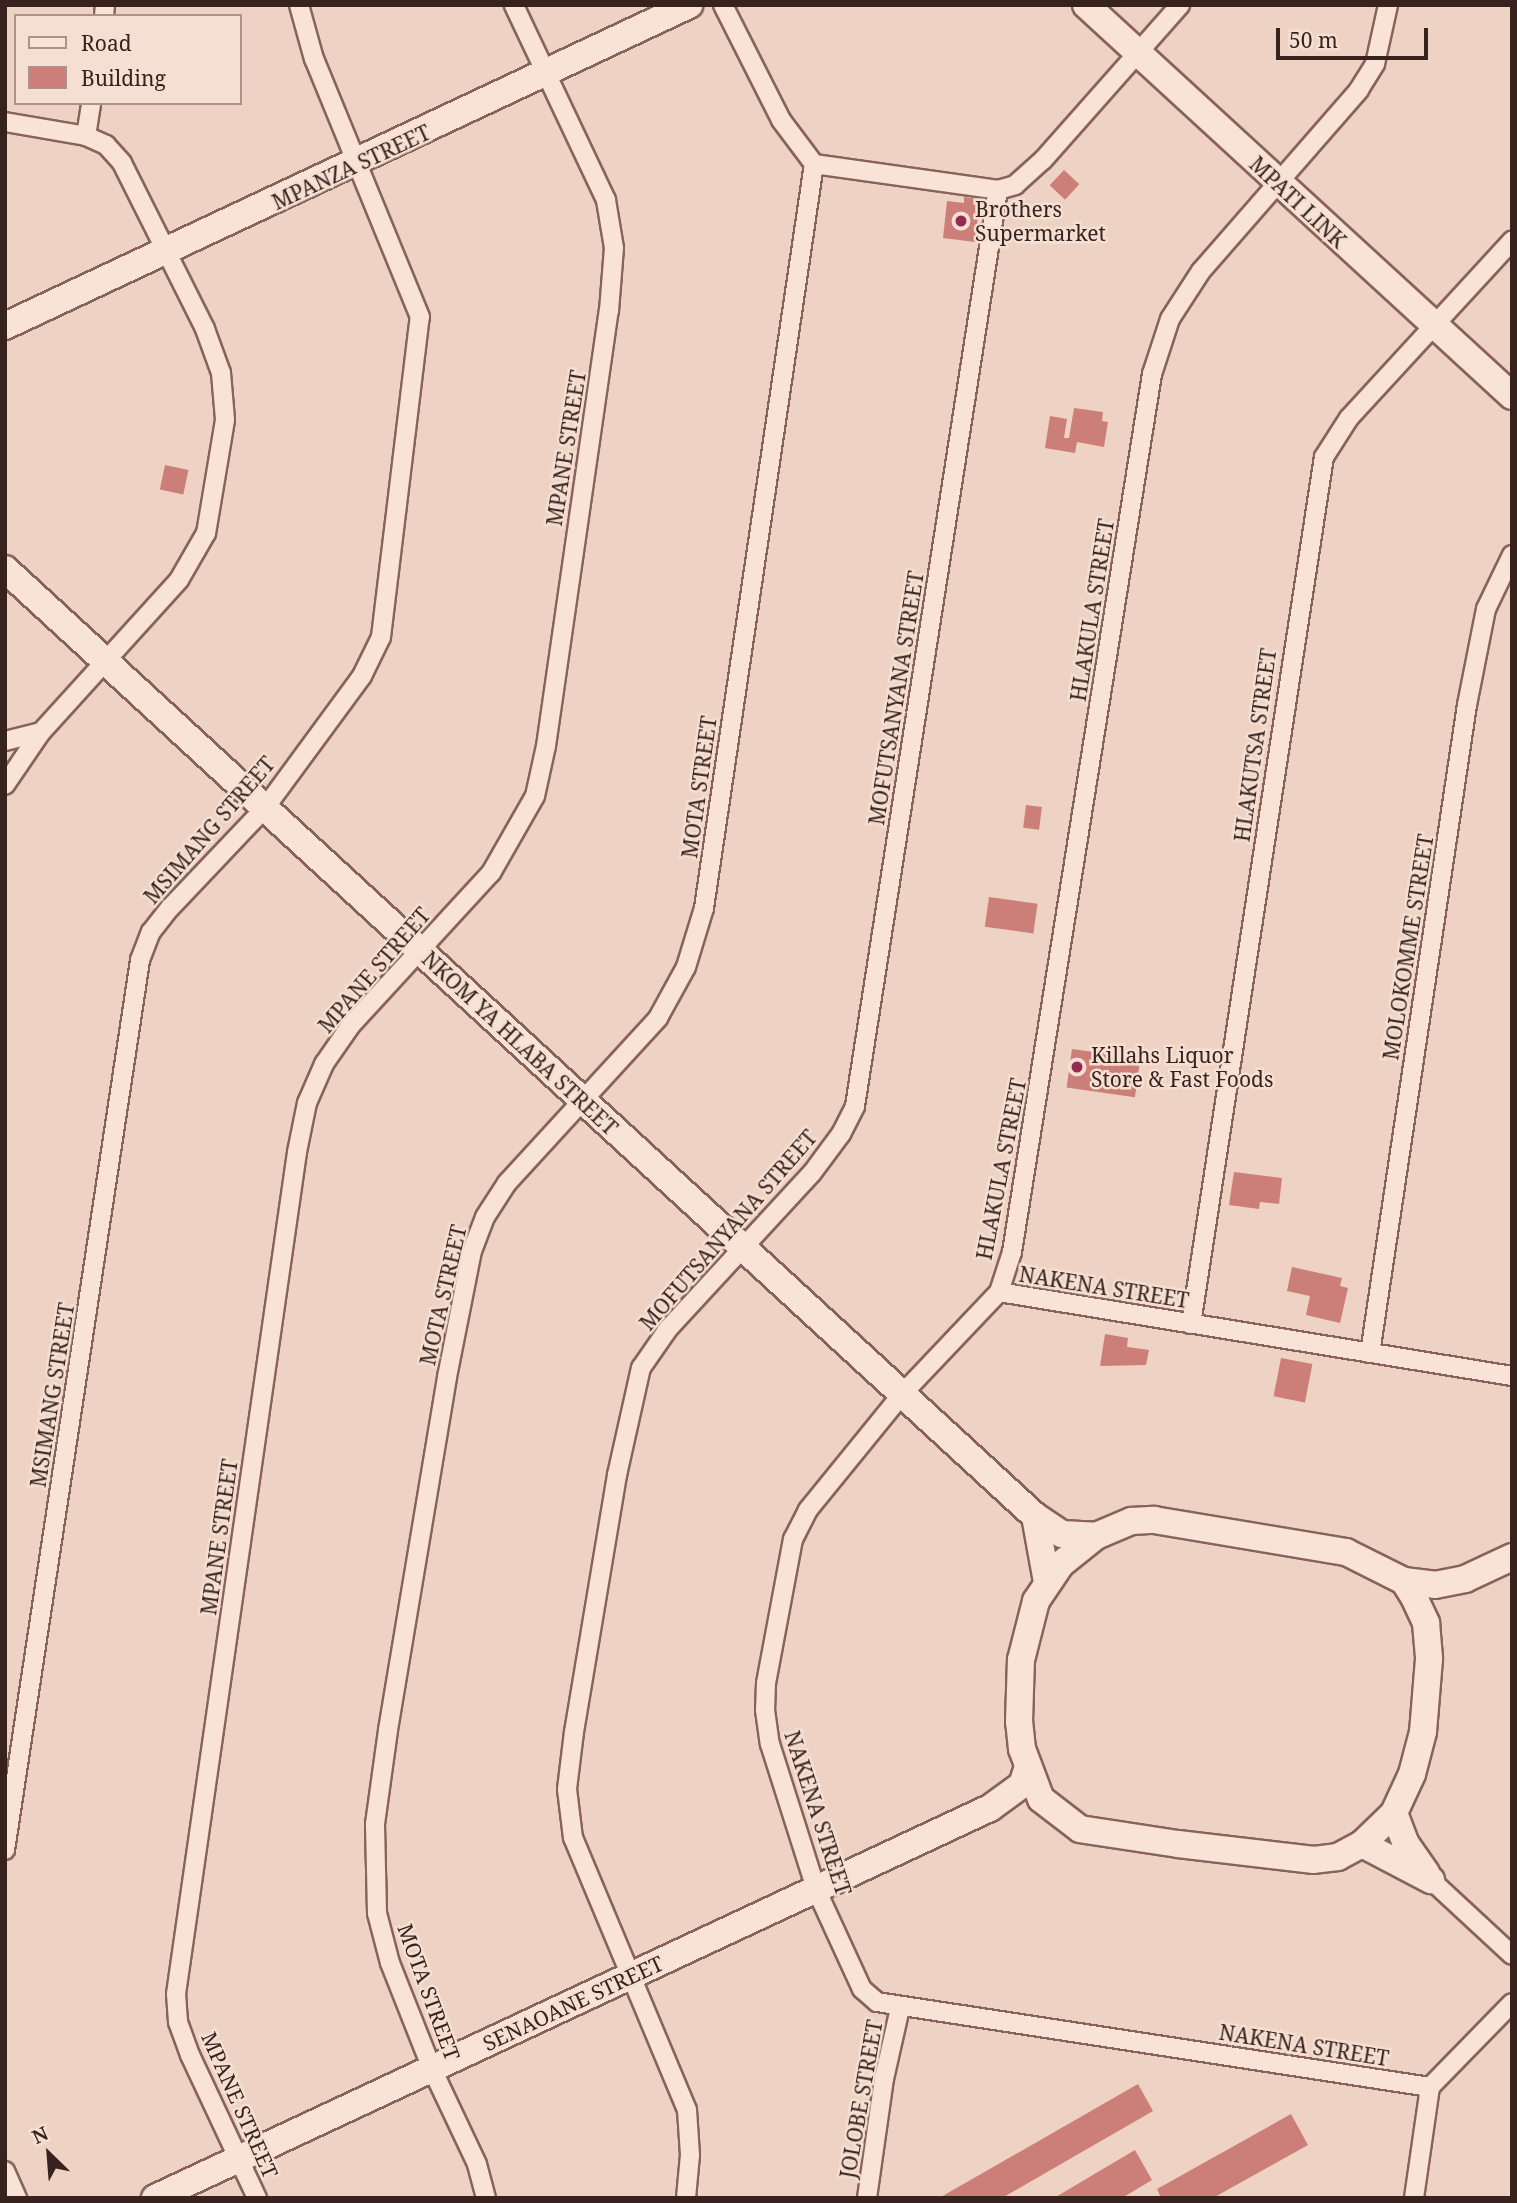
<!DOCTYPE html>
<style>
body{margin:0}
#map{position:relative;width:1517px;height:2203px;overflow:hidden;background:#eed2c3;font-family:"Noto Serif",serif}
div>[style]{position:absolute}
.building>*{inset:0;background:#cc7f79;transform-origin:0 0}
.roads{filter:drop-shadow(2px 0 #88635a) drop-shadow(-2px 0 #88635a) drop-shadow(0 2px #88635a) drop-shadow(0 -2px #88635a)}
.street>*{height:18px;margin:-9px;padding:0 9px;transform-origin:9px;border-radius:9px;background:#f9e3d6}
.secondary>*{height:26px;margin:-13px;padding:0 13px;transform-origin:13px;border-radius:13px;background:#f9e3d6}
.dots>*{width:19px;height:19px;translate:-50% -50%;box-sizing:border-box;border:4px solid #f5dfd2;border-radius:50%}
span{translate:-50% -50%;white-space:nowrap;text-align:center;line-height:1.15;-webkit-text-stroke:5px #f5dfd2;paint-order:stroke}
.street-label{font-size:21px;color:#38221e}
.poi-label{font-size:21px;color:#38221e}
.left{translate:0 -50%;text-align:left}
.frame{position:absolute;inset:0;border:7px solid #38221e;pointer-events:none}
.legend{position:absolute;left:14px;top:14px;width:228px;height:91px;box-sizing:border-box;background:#f5dfd2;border:2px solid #a9938a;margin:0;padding:9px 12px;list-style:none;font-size:21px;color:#38221e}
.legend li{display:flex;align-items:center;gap:14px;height:35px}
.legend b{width:35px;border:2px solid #a9938a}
.north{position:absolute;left:14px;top:2119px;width:70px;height:70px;-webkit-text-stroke:5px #f5dfd2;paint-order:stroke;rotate:335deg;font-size:19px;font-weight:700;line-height:28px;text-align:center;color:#38221e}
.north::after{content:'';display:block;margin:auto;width:24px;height:32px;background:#38221e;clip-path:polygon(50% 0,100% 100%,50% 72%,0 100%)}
.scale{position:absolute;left:1276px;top:28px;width:152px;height:32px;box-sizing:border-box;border:4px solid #38221e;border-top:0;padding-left:9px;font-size:21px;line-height:24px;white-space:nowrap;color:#38221e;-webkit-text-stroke:5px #f5dfd2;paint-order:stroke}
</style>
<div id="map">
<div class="building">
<div style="left:1064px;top:170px;width:21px;height:21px;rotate:43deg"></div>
<div style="clip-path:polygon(964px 197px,980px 199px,975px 242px,943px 238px,947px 201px,964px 203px)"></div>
<div style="clip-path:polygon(1074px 408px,1103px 412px,1102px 421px,1108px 422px,1104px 447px,1077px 442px,1075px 453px,1045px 448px,1050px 416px,1067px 419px,1064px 438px,1069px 438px)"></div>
<div style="left:165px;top:465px;width:24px;height:25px;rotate:12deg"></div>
<div style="left:1026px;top:805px;width:16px;height:23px;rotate:7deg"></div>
<div style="left:989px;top:897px;width:49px;height:30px;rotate:8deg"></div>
<div style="left:1072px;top:1049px;width:69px;height:39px;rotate:8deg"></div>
<div style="clip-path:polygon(1234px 1172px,1282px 1178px,1279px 1204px,1260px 1202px,1259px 1209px,1229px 1205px)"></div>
<div style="clip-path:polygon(1292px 1267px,1342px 1278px,1340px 1286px,1348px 1288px,1340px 1323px,1306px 1315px,1310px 1296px,1287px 1291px)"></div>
<div style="clip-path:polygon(1105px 1334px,1128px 1338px,1127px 1347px,1149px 1350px,1146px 1365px,1100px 1366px)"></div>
<div style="left:1281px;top:1358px;width:32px;height:39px;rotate:11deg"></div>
<div style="clip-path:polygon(1138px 2084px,1153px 2111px,1002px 2198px,939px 2198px)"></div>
<div style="clip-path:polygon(1291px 2114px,1308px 2145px,1213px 2198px,1161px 2198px,1157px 2189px)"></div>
<div style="clip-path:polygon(1135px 2150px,1152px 2180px,1122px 2198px,1054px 2198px)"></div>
</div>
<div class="roads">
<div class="street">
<div style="left:723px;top:5px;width:129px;rotate:63.2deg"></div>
<div style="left:781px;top:120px;width:55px;rotate:53.1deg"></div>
<div style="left:814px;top:164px;width:186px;rotate:8deg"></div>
<div style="left:998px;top:190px;width:18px;rotate:-16deg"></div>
<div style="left:1015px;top:185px;width:38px;rotate:-42deg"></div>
<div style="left:1043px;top:160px;width:207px;rotate:-48.5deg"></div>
<div style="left:1388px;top:5px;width:60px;rotate:102.4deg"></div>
<div style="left:1375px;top:64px;width:31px;rotate:122deg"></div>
<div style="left:1359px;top:90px;width:240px;rotate:131.1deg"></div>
<div style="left:1201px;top:271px;width:57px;rotate:122.9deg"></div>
<div style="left:1170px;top:319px;width:58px;rotate:108.1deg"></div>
<div style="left:1152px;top:374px;width:889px;rotate:99.06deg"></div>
<div style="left:1012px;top:1252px;width:42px;rotate:108deg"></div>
<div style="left:999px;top:1292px;width:139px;rotate:133.5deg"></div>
<div style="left:903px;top:1393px;width:151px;rotate:129.1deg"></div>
<div style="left:808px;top:1510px;width:33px;rotate:117deg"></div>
<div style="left:793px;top:1539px;width:147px;rotate:100.6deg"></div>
<div style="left:766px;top:1683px;width:27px;rotate:92deg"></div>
<div style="left:765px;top:1710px;width:34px;rotate:82deg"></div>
<div style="left:770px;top:1744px;width:152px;rotate:72.4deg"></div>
<div style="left:816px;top:1889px;width:110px;rotate:65.3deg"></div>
<div style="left:862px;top:1989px;width:20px;rotate:41deg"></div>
<div style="left:877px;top:2002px;width:559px;rotate:8.74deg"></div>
<div style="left:104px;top:16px;width:11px;rotate:-85deg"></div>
<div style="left:5px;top:122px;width:82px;rotate:9.8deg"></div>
<div style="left:86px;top:136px;width:22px;rotate:24deg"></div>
<div style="left:106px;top:145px;width:24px;rotate:48deg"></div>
<div style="left:122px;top:163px;width:186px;rotate:63.4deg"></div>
<div style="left:205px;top:329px;width:47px;rotate:70deg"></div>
<div style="left:221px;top:373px;width:47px;rotate:85.1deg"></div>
<div style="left:225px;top:420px;width:115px;rotate:99.5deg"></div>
<div style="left:206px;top:533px;width:54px;rotate:119.9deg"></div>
<div style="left:179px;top:580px;width:205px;rotate:132.2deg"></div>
<div style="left:41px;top:732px;width:37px;rotate:166deg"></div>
<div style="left:86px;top:136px;width:33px;rotate:-81deg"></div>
<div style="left:5px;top:785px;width:64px;rotate:-55.8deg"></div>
<div style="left:999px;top:1292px;width:520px;rotate:9.3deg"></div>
<div style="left:1191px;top:1324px;width:877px;rotate:-81.28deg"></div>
<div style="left:1324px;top:457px;width:46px;rotate:-57.3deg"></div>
<div style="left:1349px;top:418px;width:241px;rotate:-47.4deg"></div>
<div style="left:1370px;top:1353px;width:655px;rotate:-81.49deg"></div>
<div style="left:1467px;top:705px;width:98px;rotate:-78.8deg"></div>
<div style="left:1486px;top:609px;width:60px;rotate:-64.3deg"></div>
<div style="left:5px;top:1850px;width:900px;rotate:-81.37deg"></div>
<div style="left:140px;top:960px;width:30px;rotate:-69deg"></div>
<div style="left:151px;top:932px;width:31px;rotate:-52deg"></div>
<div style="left:170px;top:908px;width:138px;rotate:-46.5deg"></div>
<div style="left:265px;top:808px;width:164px;rotate:-53.7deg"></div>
<div style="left:362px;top:676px;width:43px;rotate:-64deg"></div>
<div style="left:381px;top:637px;width:322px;rotate:-83.1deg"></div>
<div style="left:420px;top:317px;width:279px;rotate:-112.3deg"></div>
<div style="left:314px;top:59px;width:56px;rotate:-105.5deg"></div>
<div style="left:1431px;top:1880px;width:110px;rotate:42.8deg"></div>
<div style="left:1430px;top:2087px;width:117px;rotate:-45.7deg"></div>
<div style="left:5px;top:2171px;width:30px;rotate:66deg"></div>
<div style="left:257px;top:2198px;width:158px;rotate:-115.1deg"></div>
<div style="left:190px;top:2055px;width:35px;rotate:-110deg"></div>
<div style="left:178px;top:2022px;width:28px;rotate:-94deg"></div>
<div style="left:176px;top:1994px;width:851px;rotate:-81.82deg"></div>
<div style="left:297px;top:1152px;width:50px;rotate:-78.5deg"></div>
<div style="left:307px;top:1103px;width:43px;rotate:-66.4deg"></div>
<div style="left:324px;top:1064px;width:47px;rotate:-55.3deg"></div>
<div style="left:351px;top:1025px;width:207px;rotate:-47.4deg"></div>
<div style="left:491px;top:873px;width:89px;rotate:-60.3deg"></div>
<div style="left:535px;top:796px;width:51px;rotate:-77.6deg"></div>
<div style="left:546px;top:746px;width:440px;rotate:-81.8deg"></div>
<div style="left:609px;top:311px;width:63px;rotate:-85.5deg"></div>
<div style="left:614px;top:248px;width:49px;rotate:-99.5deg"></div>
<div style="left:606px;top:200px;width:216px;rotate:-115.3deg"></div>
<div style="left:486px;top:2198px;width:35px;rotate:-105deg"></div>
<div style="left:477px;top:2164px;width:105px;rotate:-115.3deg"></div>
<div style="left:432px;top:2069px;width:114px;rotate:-111.6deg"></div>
<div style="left:390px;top:1963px;width:52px;rotate:-104.6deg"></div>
<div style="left:377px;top:1913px;width:89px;rotate:-91.3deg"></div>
<div style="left:375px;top:1824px;width:95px;rotate:-82.1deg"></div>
<div style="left:388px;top:1730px;width:358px;rotate:-80.5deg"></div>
<div style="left:447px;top:1377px;width:128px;rotate:-78.8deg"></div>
<div style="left:472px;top:1251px;width:36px;rotate:-69deg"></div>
<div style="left:485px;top:1217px;width:40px;rotate:-57.1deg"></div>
<div style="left:507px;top:1183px;width:224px;rotate:-47.5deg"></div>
<div style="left:658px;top:1018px;width:58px;rotate:-61.2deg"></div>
<div style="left:686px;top:967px;width:62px;rotate:-73deg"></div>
<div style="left:704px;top:908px;width:752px;rotate:-81.59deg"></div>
<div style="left:686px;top:2198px;width:43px;rotate:-84.7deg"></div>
<div style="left:690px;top:2155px;width:45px;rotate:-93.8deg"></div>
<div style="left:687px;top:2110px;width:295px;rotate:-112.7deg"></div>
<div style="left:573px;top:1838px;width:49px;rotate:-97deg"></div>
<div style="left:567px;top:1789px;width:57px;rotate:-83deg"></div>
<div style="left:574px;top:1732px;width:261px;rotate:-80.5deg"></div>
<div style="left:617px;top:1475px;width:110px;rotate:-77.4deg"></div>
<div style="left:641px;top:1368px;width:47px;rotate:-55.3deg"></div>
<div style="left:668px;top:1329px;width:212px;rotate:-47.3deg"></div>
<div style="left:812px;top:1173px;width:49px;rotate:-53.4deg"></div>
<div style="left:841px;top:1134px;width:31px;rotate:-63deg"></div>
<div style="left:855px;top:1106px;width:927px;rotate:-81.13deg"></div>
<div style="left:867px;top:2198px;width:120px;rotate:-81.9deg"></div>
<div style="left:884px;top:2079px;width:73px;rotate:-77.3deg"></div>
<div style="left:1414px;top:2198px;width:112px;rotate:-81.8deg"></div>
</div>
<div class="secondary">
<div style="left:1086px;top:5px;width:578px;rotate:42.55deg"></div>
<div style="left:5px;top:326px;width:756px;rotate:-25.14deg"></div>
<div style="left:5px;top:569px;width:1399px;rotate:42.6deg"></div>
<div style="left:1035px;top:1516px;width:32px;rotate:34deg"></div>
<div style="left:1062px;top:1534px;width:34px;rotate:3deg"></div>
<div style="left:1035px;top:1516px;width:67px;rotate:79.7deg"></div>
<div style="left:1154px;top:1520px;width:195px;rotate:9.5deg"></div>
<div style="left:1346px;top:1552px;width:65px;rotate:26.6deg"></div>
<div style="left:1404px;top:1581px;width:19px;rotate:58deg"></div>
<div style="left:1414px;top:1597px;width:29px;rotate:65deg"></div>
<div style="left:1426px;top:1623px;width:36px;rotate:85deg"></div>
<div style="left:1429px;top:1659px;width:73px;rotate:94.7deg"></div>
<div style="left:1423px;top:1732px;width:43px;rotate:104.7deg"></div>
<div style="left:1412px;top:1774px;width:43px;rotate:114.8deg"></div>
<div style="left:1394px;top:1813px;width:45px;rotate:135.9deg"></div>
<div style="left:1362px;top:1844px;width:27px;rotate:152deg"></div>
<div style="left:1338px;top:1857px;width:24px;rotate:173deg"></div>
<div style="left:1314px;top:1860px;width:137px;rotate:-173.3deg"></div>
<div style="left:1178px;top:1844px;width:99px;rotate:-171.3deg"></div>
<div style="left:1080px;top:1829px;width:49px;rotate:-142.4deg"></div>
<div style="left:1041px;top:1799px;width:53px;rotate:-110.8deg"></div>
<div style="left:1022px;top:1749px;width:27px;rotate:-96deg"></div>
<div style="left:1019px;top:1722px;width:62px;rotate:-88.2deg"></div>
<div style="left:1021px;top:1660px;width:61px;rotate:-75.7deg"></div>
<div style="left:1036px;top:1601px;width:45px;rotate:-56deg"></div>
<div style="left:1061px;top:1564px;width:45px;rotate:-38.7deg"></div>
<div style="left:1096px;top:1536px;width:39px;rotate:-23deg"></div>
<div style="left:1132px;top:1521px;width:22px;rotate:-3deg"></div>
<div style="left:1404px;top:1581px;width:31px;rotate:7deg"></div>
<div style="left:1435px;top:1585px;width:31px;rotate:-11deg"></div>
<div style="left:1465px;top:1579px;width:52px;rotate:-25.1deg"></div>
<div style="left:1394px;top:1813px;width:33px;rotate:69deg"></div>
<div style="left:1406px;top:1844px;width:35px;rotate:55deg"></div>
<div style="left:1362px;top:1844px;width:78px;rotate:27.6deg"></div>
<div style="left:155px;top:2198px;width:922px;rotate:-25.04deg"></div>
<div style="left:990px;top:1808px;width:39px;rotate:-36deg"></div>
<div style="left:1022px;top:1785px;width:20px;rotate:-72deg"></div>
</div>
</div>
<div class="dots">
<div style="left:961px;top:221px;background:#972a50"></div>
<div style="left:1077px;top:1067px;background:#972a50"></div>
</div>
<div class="street-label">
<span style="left:351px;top:167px;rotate:-25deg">MPANZA STREET</span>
<span style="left:1298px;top:202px;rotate:43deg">MPATI LINK</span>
<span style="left:566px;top:448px;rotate:-81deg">MPANE STREET</span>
<span style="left:1092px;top:610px;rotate:-81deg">HLAKULA STREET</span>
<span style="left:896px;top:698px;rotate:-81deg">MOFUTSANYANA STREET</span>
<span style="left:1255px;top:745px;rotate:-82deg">HLAKUTSA STREET</span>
<span style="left:699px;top:787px;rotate:-82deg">MOTA STREET</span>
<span style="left:209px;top:830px;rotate:-49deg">MSIMANG STREET</span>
<span style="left:1408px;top:947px;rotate:-81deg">MOLOKOMME STREET</span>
<span style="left:374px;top:970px;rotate:-49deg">MPANE STREET</span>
<span style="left:520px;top:1043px;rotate:43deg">NKOM YA HLABA STREET</span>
<span style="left:1001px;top:1169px;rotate:-79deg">HLAKULA STREET</span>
<span style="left:728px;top:1230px;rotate:-49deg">MOFUTSANYANA STREET</span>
<span style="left:1104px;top:1287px;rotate:9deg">NAKENA STREET</span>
<span style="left:443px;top:1295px;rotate:-77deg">MOTA STREET</span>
<span style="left:52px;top:1395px;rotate:-81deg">MSIMANG STREET</span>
<span style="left:219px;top:1537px;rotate:-82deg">MPANE STREET</span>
<span style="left:818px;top:1813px;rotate:72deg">NAKENA STREET</span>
<span style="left:429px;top:1992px;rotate:70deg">MOTA STREET</span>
<span style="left:573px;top:2003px;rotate:-25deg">SENAOANE STREET</span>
<span style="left:1304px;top:2045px;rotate:9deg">NAKENA STREET</span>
<span style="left:861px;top:2099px;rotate:-80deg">JOLOBE STREET</span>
<span style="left:240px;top:2105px;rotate:66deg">MPANE STREET</span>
</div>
<div class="poi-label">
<span class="left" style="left:975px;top:221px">Brothers<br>Supermarket</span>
<span class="left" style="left:1091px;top:1067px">Killahs Liquor<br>Store &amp; Fast Foods</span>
</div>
<div class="frame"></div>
<ul class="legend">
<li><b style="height:9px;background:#f9e3d6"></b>Road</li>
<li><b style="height:19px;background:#cc7f79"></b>Building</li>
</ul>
<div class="north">N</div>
<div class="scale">50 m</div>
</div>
